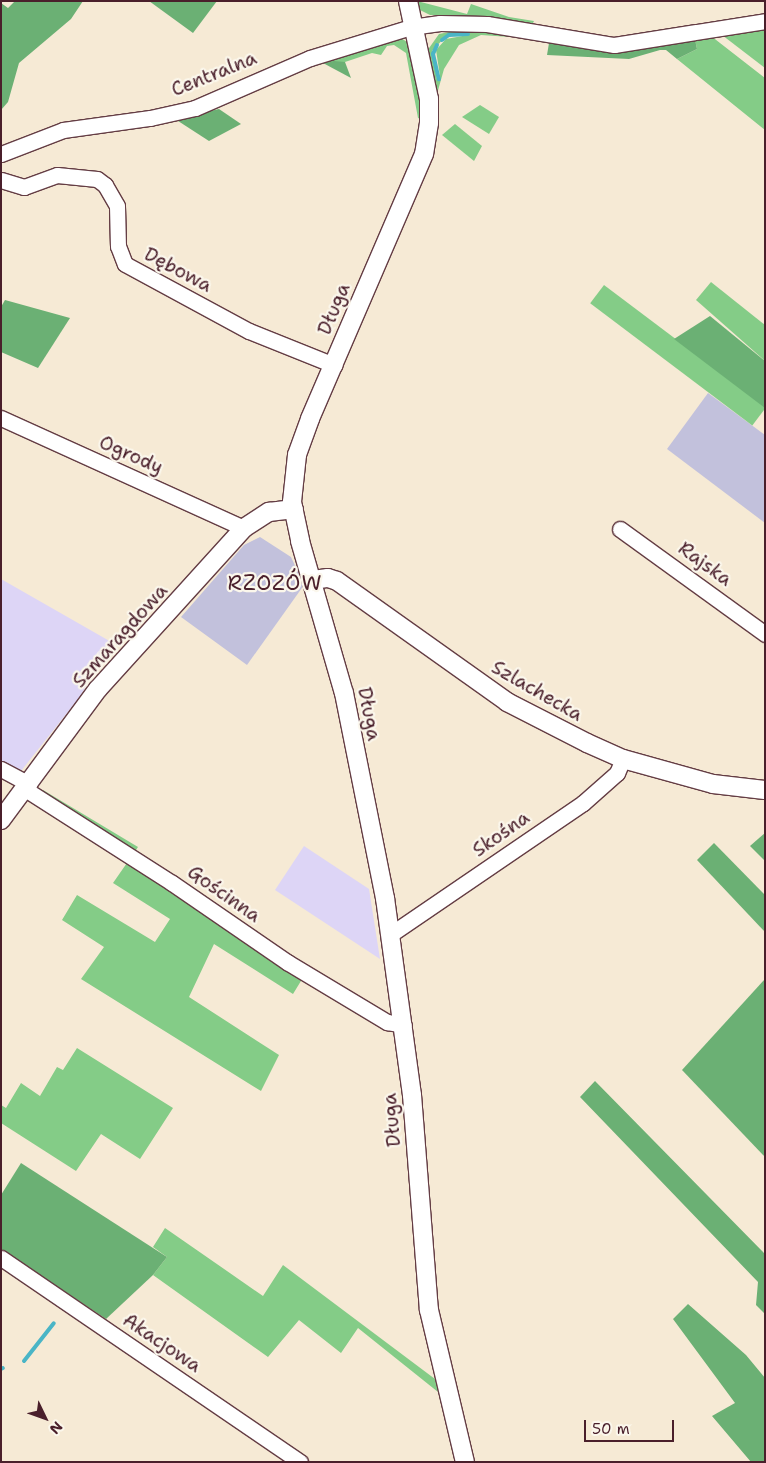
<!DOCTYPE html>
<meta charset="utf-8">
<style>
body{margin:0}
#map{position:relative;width:766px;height:1463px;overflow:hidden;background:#f6ead5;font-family:"Shantell Sans",sans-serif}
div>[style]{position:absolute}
.built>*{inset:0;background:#ddd5f6}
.industrial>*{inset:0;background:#c2c1dc}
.green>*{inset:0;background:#84cc87;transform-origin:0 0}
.forest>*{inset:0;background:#6bb074}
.stream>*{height:4px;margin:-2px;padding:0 2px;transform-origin:2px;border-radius:2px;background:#4ab5c6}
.roads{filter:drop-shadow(1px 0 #643d44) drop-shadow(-1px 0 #643d44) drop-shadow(0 1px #643d44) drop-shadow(0 -1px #643d44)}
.minor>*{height:15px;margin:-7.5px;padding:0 7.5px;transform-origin:7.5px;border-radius:7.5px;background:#fff}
.tertiary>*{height:18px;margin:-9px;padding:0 9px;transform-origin:9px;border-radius:9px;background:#fff}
span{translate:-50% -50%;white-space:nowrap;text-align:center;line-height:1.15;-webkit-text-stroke:4.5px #fbf7ec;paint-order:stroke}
.street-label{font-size:19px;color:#4a1f2b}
.quarter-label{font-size:21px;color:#4a1f2b;letter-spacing:1px}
.frame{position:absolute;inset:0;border:2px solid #4a1f2b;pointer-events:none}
.north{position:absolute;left:20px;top:1393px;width:50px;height:50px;-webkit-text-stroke:4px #fbf7ec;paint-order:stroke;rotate:132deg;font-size:14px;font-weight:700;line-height:20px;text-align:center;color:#4a1f2b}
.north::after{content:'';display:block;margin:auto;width:18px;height:22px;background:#4a1f2b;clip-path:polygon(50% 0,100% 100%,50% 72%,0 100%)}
.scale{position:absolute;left:584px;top:1420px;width:90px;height:22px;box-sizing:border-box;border:2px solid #4a1f2b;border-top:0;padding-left:6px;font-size:15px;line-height:18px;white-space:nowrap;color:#4a1f2b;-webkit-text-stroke:4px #fbf7ec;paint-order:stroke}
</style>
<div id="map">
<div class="built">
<div style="clip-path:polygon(1px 579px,113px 643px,85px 678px,88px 683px,79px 698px,21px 771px,1px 761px)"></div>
<div style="clip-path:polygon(304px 846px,369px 889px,380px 959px,275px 890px)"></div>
</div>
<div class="industrial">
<div style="clip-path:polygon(708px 393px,765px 435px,765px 523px,667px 449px)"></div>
<div style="clip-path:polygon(260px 537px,291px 557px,304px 585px,247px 665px,181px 617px,244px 545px)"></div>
</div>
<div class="green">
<div style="clip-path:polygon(417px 1px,467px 14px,471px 4px,509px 17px,534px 21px,531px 27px,455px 19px,455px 15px,430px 15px,420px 10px)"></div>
<div style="clip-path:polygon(evenodd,454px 28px,527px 35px,526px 38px,481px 35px,459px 45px,444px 69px,437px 94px,427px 51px,439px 34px,454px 31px,454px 28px,468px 32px,468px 35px,446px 39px,436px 50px,440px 76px,437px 79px,432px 51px,448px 34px,468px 32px)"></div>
<div style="clip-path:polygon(765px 30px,765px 68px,722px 35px)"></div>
<div style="clip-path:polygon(398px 36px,410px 44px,421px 86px,423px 120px,418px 118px,406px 53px,394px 45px,387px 46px,381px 55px,372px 53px,345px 62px,330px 62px,329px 59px)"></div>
<div style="clip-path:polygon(711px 36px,765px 78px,765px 130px,677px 59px,697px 49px,695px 39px)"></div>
<div style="clip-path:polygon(480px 105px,499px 117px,489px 134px,462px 117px)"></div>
<div style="clip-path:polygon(455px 124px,482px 146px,474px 161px,442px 135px)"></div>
<div style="clip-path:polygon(711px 282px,765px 325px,765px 361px,696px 300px)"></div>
<div style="left:604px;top:285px;width:203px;height:23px;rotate:37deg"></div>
<div style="clip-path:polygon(43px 790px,138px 847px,134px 853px,40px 794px)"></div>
<div style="clip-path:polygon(129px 860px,304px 976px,293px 994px,214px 944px,189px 997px,279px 1055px,261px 1091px,81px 979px,104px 947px,62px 920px,77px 895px,155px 942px,170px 919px,113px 883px)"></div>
<div style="clip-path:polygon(77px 1048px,173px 1108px,140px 1159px,101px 1134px,76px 1171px,1px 1123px,1px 1105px,6px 1108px,21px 1083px,40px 1096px,57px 1067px,63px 1070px)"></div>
<div style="clip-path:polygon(165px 1228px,263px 1296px,283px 1265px,435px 1379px,438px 1392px,358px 1328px,341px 1353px,299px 1320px,268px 1357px,153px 1275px,167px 1257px,153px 1247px)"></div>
</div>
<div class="forest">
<div style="clip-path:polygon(15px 1px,83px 1px,71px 19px,19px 63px,8px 102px,1px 110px,1px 3px,8px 8px)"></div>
<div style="clip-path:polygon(149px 1px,217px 1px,193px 33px)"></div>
<div style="clip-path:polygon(695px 39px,697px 49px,677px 59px,666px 50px,660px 50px,629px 59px,547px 55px,549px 43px,606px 50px)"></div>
<div style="clip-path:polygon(334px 61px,345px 62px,351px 78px,323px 63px)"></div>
<div style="clip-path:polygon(219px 109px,241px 124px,209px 141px,175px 119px)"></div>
<div style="clip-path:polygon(5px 300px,70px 318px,38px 368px,1px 352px,1px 307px)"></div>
<div style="clip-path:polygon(710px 316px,765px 361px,765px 408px,674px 339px)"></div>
<div style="clip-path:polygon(765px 833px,765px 861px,750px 846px)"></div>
<div style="clip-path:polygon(714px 843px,765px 895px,765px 932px,697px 860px)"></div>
<div style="clip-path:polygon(765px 979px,765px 1157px,682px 1070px)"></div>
<div style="clip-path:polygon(595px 1081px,765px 1254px,765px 1314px,756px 1305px,758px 1282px,580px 1097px)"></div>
<div style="clip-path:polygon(21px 1163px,167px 1257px,153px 1275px,106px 1319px,1px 1249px,1px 1195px)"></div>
<div style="clip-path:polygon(688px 1304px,746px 1355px,765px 1378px,765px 1462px,751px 1462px,712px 1416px,735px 1403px,673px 1319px)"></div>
</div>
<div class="stream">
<div style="left:442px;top:40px;width:9px;rotate:-36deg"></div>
<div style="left:449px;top:35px;width:19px;rotate:-3deg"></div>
<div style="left:437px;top:45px;width:10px;rotate:114deg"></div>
<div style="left:433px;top:54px;width:26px;rotate:77deg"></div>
<div style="left:24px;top:1361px;width:48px;rotate:-51.7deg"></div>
<div style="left:1px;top:1369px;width:2px;rotate:-27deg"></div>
</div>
<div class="roads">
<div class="minor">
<div style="left:1px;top:154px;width:66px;rotate:-21.2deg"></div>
<div style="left:63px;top:130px;width:88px;rotate:-7.9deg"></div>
<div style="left:150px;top:118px;width:46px;rotate:-12.5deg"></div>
<div style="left:195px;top:108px;width:125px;rotate:-23.5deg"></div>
<div style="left:310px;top:58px;width:106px;rotate:-17.1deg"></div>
<div style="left:411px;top:27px;width:29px;rotate:-8deg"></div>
<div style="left:440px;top:23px;width:47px;rotate:1.2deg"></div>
<div style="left:487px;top:24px;width:129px;rotate:9.4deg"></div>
<div style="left:614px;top:45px;width:153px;rotate:-9deg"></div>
<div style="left:1px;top:180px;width:24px;rotate:17deg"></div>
<div style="left:24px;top:187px;width:35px;rotate:-20deg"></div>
<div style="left:57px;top:175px;width:40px;rotate:5.7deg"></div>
<div style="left:97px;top:179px;width:10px;rotate:37deg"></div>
<div style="left:105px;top:185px;width:24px;rotate:60deg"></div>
<div style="left:117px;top:206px;width:40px;rotate:88.6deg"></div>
<div style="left:118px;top:246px;width:19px;rotate:69deg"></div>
<div style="left:125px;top:264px;width:141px;rotate:28.4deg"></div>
<div style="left:249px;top:331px;width:92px;rotate:21.8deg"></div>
<div style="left:1px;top:418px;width:267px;rotate:24.4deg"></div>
<div style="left:620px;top:529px;width:179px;rotate:35.9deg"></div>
<div style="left:1px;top:769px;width:32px;rotate:28deg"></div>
<div style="left:25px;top:789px;width:174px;rotate:32.6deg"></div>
<div style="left:172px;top:883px;width:140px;rotate:34.5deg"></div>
<div style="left:287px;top:962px;width:117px;rotate:31deg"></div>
<div style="left:387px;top:1022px;width:17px;rotate:10deg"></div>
<div style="left:391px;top:934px;width:232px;rotate:-34.3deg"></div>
<div style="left:583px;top:803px;width:45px;rotate:-41.4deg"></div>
<div style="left:617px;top:773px;width:15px;rotate:-67deg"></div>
<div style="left:1px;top:1258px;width:362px;rotate:34.3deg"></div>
</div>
<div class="tertiary">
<div style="left:408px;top:1px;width:100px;rotate:77.9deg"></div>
<div style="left:429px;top:99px;width:24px;rotate:90deg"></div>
<div style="left:429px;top:123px;width:31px;rotate:99deg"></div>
<div style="left:424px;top:154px;width:288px;rotate:113.3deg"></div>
<div style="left:310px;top:419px;width:38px;rotate:110deg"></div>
<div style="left:297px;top:455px;width:47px;rotate:96.1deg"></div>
<div style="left:292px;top:502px;width:40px;rotate:78deg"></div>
<div style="left:300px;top:541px;width:158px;rotate:73.9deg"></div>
<div style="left:344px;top:693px;width:209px;rotate:78.7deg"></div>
<div style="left:385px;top:898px;width:199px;rotate:82.2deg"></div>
<div style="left:412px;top:1095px;width:216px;rotate:85.5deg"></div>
<div style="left:429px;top:1310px;width:156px;rotate:76.7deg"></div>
<div style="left:313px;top:580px;width:15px;rotate:-8deg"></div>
<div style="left:328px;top:578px;width:9px;rotate:18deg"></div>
<div style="left:337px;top:581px;width:209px;rotate:35.4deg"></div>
<div style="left:507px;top:702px;width:90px;rotate:27.1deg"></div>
<div style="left:587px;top:743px;width:39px;rotate:24deg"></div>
<div style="left:623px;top:759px;width:93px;rotate:15.5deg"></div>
<div style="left:713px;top:784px;width:52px;rotate:6.6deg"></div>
<div style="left:1px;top:820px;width:163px;rotate:-53.5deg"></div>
<div style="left:98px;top:689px;width:217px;rotate:-47.8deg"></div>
<div style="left:244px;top:528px;width:30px;rotate:-33deg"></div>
<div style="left:269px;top:512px;width:25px;rotate:-7deg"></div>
</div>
</div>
<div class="street-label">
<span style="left:214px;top:74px;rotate:-22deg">Centralna</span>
<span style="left:178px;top:270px;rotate:28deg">Dębowa</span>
<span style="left:334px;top:309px;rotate:-67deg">Długa</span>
<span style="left:131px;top:455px;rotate:24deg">Ogrody</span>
<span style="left:705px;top:564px;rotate:36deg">Rajska</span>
<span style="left:120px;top:636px;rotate:-48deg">Szmaragdowa</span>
<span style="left:537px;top:691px;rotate:30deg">Szlachecka</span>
<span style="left:369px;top:714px;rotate:79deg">Długa</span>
<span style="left:501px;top:834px;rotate:-35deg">Skośna</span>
<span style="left:224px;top:894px;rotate:35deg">Gościnna</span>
<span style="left:392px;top:1120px;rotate:-95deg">Długa</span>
<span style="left:162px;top:1343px;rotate:34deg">Akacjowa</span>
</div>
<div class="quarter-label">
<span style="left:275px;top:583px">RZOZÓW</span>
</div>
<div class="frame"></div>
<div class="north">N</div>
<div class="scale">50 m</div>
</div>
